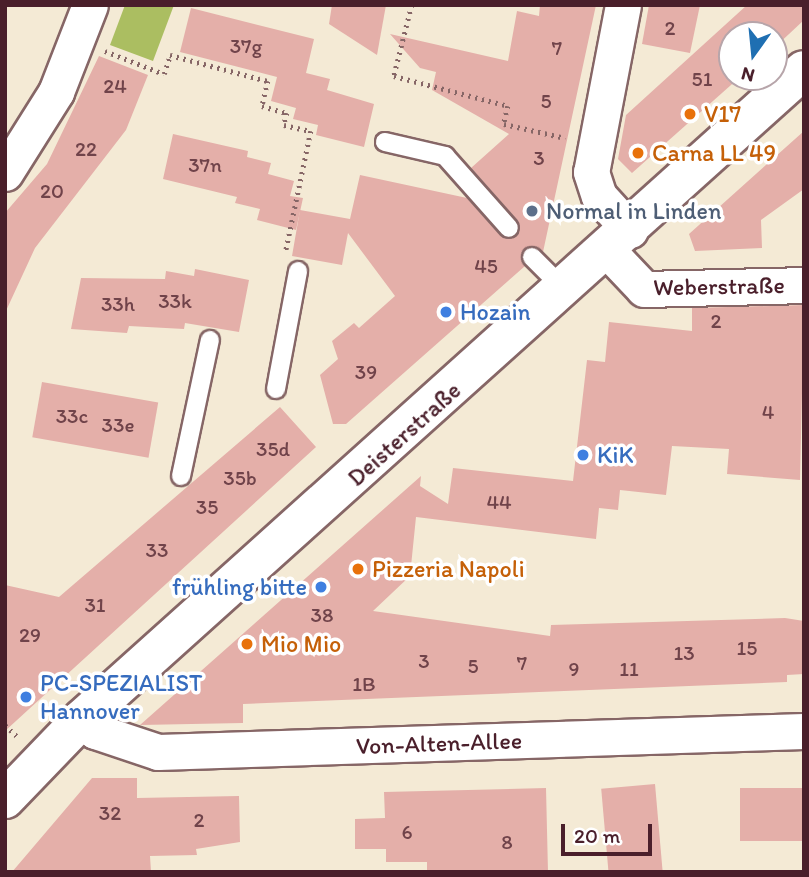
<!DOCTYPE html>
<meta charset="utf-8">
<style>
body{margin:0}
#map{position:relative;width:809px;height:877px;overflow:hidden;background:#f4ead5;font-family:Itim,sans-serif}
div>[style]{position:absolute}
.green>*{inset:0;background:#abbe61}
.building>*{inset:0;background:#e4afa9;transform-origin:0 0}
.path>*{height:4.5px;margin-top:-2.25px;transform-origin:0;background:repeating-linear-gradient(90deg,#866666 0 2px,transparent 0 7px)}
.roads{filter:drop-shadow(2px 0 #866666) drop-shadow(-2px 0 #866666) drop-shadow(0 2px #866666) drop-shadow(0 -2px #866666)}
.service>*{height:18px;margin:-9px;padding:0 9px;transform-origin:9px;border-radius:9px;background:#fff}
.minor>*{height:35px;margin:-17.5px;padding:0 17.5px;transform-origin:17.5px;border-radius:17.5px;background:#fff}
.tertiary>*{height:38px;margin:-19px;padding:0 19px;transform-origin:19px;border-radius:19px;background:#fff}
.dots>*{width:19px;height:19px;translate:-50% -50%;box-sizing:border-box;border:4px solid #fff;border-radius:50%}
span{translate:-50% -50%;white-space:nowrap;text-align:center;line-height:1.15;-webkit-text-stroke:7px #fff;paint-order:stroke}
.number-label{font-size:21px;color:#70434a}
.number-label span{-webkit-text-stroke-width:0}
.food-label{font-size:24px;color:#c56008}
.left{translate:0 -50%;text-align:left}
.service-label{font-size:24px;color:#4e5e75}
.street-label{font-size:24px;color:#4a1f2b}
.shop-label{font-size:24px;color:#366cbe}
.right{translate:-100% -50%;text-align:right}
.frame{position:absolute;inset:0;border:7px solid #4a1f2b;pointer-events:none}
.north{position:absolute;left:718px;top:21px;width:70px;height:70px;box-sizing:border-box;background:#fff;border:2px solid #b7a5aa;border-radius:50%;rotate:195deg;font-size:19px;font-weight:700;line-height:28px;text-align:center;color:#4a1f2b}
.north::after{content:'';display:block;margin:auto;width:24px;height:32px;background:#1f6fb2;clip-path:polygon(50% 0,100% 100%,50% 72%,0 100%)}
.scale{position:absolute;left:561px;top:824px;width:91px;height:32px;box-sizing:border-box;border:4px solid #4a1f2b;border-top:0;padding-left:9px;font-size:21px;line-height:24px;white-space:nowrap;color:#4a1f2b;-webkit-text-stroke:5px #fff;paint-order:stroke}
</style>
<div id="map">
<div class="green">
<div style="clip-path:polygon(125px 5px,174px 5px,153px 61px,110px 45px)"></div>
</div>
<div class="building">
<div style="clip-path:polygon(332px 5px,386px 5px,377px 55px,329px 24px)"></div>
<div style="clip-path:polygon(540px 5px,596px 5px,543px 252px,524px 249px,525px 266px,346px 424px,333px 424px,320px 375px,338px 359px,332px 341px,354px 323px,359px 328px,395px 296px,348px 233px,342px 265px,292px 256px,300px 210px,350px 219px,360px 175px,467px 198px,501px 236px,516px 237px,518px 221px,471px 168px,509px 134px,432px 90px,436px 72px,420px 68px,390px 34px,508px 61px,517px 11px,539px 16px)"></div>
<div style="clip-path:polygon(649px 5px,700px 5px,690px 53px,642px 44px)"></div>
<div style="clip-path:polygon(747px 5px,804px 5px,804px 20px,774px 48px,774px 35px,732px 35px,732px 77px,740px 77px,632px 173px,618px 159px,626px 115px)"></div>
<div style="clip-path:polygon(191px 8px,314px 39px,306px 73px,330px 79px,327px 90px,374px 104px,364px 147px,316px 135px,318px 125px,293px 119px,296px 108px,271px 101px,277px 77px,180px 52px)"></div>
<div style="clip-path:polygon(99px 56px,148px 75px,126px 130px,35px 248px,5px 313px,5px 213px,47px 164px)"></div>
<div style="clip-path:polygon(804px 131px,804px 189px,761px 220px,762px 248px,695px 251px,689px 234px)"></div>
<div style="clip-path:polygon(173px 134px,248px 151px,247px 157px,271px 163px,268px 174px,294px 181px,290px 196px,303px 198px,296px 230px,257px 220px,260px 209px,235px 203px,237px 197px,163px 179px)"></div>
<div style="clip-path:polygon(195px 269px,249px 280px,239px 332px,185px 323px,184px 329px,129px 326px,127px 333px,71px 329px,81px 278px,165px 279px,166px 271px,194px 276px)"></div>
<div style="clip-path:polygon(804px 305px,800px 480px,727px 474px,729px 449px,672px 446px,666px 495px,620px 490px,618px 510px,599px 508px,596px 539px,416px 517px,410px 576px,373px 611px,550px 636px,551px 625px,785px 618px,804px 621px,804px 674px,787px 675px,787px 682px,243px 704px,243px 723px,140px 725px,421px 476px,420px 486px,448px 504px,453px 468px,573px 481px,587px 360px,605px 362px,609px 322px,692px 331px,692px 308px)"></div>
<div style="left:42px;top:382px;width:118px;height:56px;rotate:10deg"></div>
<div style="clip-path:polygon(280px 407px,316px 447px,5px 731px,5px 585px,59px 597px)"></div>
<div style="clip-path:polygon(92px 778px,137px 778px,137px 798px,239px 796px,240px 842px,196px 849px,197px 855px,150px 856px,151px 872px,12px 872px)"></div>
<div style="left:655px;top:784px;width:88px;height:54px;rotate:85deg"></div>
<div style="clip-path:polygon(546px 788px,548px 872px,427px 872px,427px 862px,386px 862px,386px 849px,355px 849px,355px 819px,385px 818px,384px 792px)"></div>
<div style="left:804px;top:788px;width:53px;height:64px;rotate:90deg"></div>
</div>
<div class="path">
<div style="left:412px;top:5px;width:73px;rotate:104.2deg"></div>
<div style="left:394px;top:76px;width:118px;rotate:14.7deg"></div>
<div style="left:508px;top:106px;width:18px;rotate:103deg"></div>
<div style="left:504px;top:124px;width:63px;rotate:12.9deg"></div>
<div style="left:105px;top:51px;width:63px;rotate:21.3deg"></div>
<div style="left:164px;top:74px;width:20px;rotate:-72deg"></div>
<div style="left:170px;top:55px;width:101px;rotate:14.9deg"></div>
<div style="left:268px;top:81px;width:26px;rotate:103deg"></div>
<div style="left:262px;top:106px;width:26px;rotate:16deg"></div>
<div style="left:287px;top:113px;width:12px;rotate:104deg"></div>
<div style="left:284px;top:125px;width:28px;rotate:13deg"></div>
<div style="left:311px;top:131px;width:123px;rotate:101.8deg"></div>
<div style="left:5px;top:725px;width:18px;rotate:43deg"></div>
</div>
<div class="roads">
<div class="service">
<div style="left:385px;top:142px;width:62px;rotate:13.1deg"></div>
<div style="left:445px;top:156px;width:96px;rotate:48.4deg"></div>
<div style="left:532px;top:257px;width:47px;rotate:45deg"></div>
<div style="left:276px;top:389px;width:120px;rotate:-79.4deg"></div>
<div style="left:181px;top:476px;width:139px;rotate:-78deg"></div>
</div>
<div class="minor">
<div style="left:623px;top:5px;width:170px;rotate:100.8deg"></div>
<div style="left:591px;top:172px;width:25px;rotate:72deg"></div>
<div style="left:599px;top:196px;width:46px;rotate:47.6deg"></div>
<div style="left:5px;top:173px;width:96px;rotate:-57.8deg"></div>
<div style="left:56px;top:92px;width:93px;rotate:-68.7deg"></div>
<div style="left:608px;top:251px;width:52px;rotate:46.5deg"></div>
<div style="left:644px;top:289px;width:160px;rotate:-1.4deg"></div>
<div style="left:83px;top:718px;width:18px;rotate:47deg"></div>
<div style="left:95px;top:731px;width:66px;rotate:18.4deg"></div>
<div style="left:158px;top:752px;width:646px;rotate:-1.86deg"></div>
</div>
<div class="tertiary">
<div style="left:5px;top:799px;width:112px;rotate:-46.1deg"></div>
<div style="left:83px;top:718px;width:969px;rotate:-41.95deg"></div>
</div>
</div>
<div class="dots">
<div style="left:690px;top:114px;background:#e8710a"></div>
<div style="left:638px;top:153px;background:#e8710a"></div>
<div style="left:532px;top:211px;background:#5c6f8a"></div>
<div style="left:446px;top:312px;background:#3f7fe0"></div>
<div style="left:583px;top:455px;background:#3f7fe0"></div>
<div style="left:358px;top:569px;background:#e8710a"></div>
<div style="left:321px;top:587px;background:#3f7fe0"></div>
<div style="left:247px;top:644px;background:#e8710a"></div>
<div style="left:26px;top:697px;background:#3f7fe0"></div>
</div>
<div class="number-label">
<span style="left:670px;top:28px">2</span>
<span style="left:246px;top:46px">37g</span>
<span style="left:557px;top:48px">7</span>
<span style="left:702px;top:79px">51</span>
<span style="left:115px;top:86px">24</span>
<span style="left:546px;top:101px">5</span>
<span style="left:86px;top:149px">22</span>
<span style="left:539px;top:158px">3</span>
<span style="left:205px;top:165px">37n</span>
<span style="left:52px;top:191px">20</span>
<span style="left:486px;top:266px">45</span>
<span style="left:175px;top:301px">33k</span>
<span style="left:118px;top:304px">33h</span>
<span style="left:716px;top:321px">2</span>
<span style="left:366px;top:372px">39</span>
<span style="left:768px;top:412px">4</span>
<span style="left:72px;top:416px">33c</span>
<span style="left:118px;top:425px">33e</span>
<span style="left:273px;top:449px">35d</span>
<span style="left:240px;top:478px">35b</span>
<span style="left:499px;top:502px">44</span>
<span style="left:207px;top:507px">35</span>
<span style="left:157px;top:550px">33</span>
<span style="left:95px;top:605px">31</span>
<span style="left:322px;top:615px">38</span>
<span style="left:30px;top:635px">29</span>
<span style="left:747px;top:648px">15</span>
<span style="left:684px;top:653px">13</span>
<span style="left:424px;top:661px">3</span>
<span style="left:522px;top:663px">7</span>
<span style="left:473px;top:666px">5</span>
<span style="left:574px;top:669px">9</span>
<span style="left:629px;top:669px">11</span>
<span style="left:364px;top:684px">1B</span>
<span style="left:110px;top:813px">32</span>
<span style="left:199px;top:820px">2</span>
<span style="left:407px;top:832px">6</span>
<span style="left:507px;top:842px">8</span>
</div>
<div class="food-label">
<span class="left" style="left:704px;top:114px">V17</span>
<span class="left" style="left:652px;top:153px">Carna LL 49</span>
<span class="left" style="left:372px;top:569px">Pizzeria Napoli</span>
<span class="left" style="left:261px;top:644px">Mio Mio</span>
</div>
<div class="service-label">
<span class="left" style="left:546px;top:211px">Normal in Linden</span>
</div>
<div class="street-label">
<span style="left:719px;top:286px;rotate:-1deg">Weberstraße</span>
<span style="left:404px;top:434px;rotate:-42deg">Deisterstraße</span>
<span style="left:439px;top:743px;rotate:-2deg">Von-Alten-Allee</span>
</div>
<div class="shop-label">
<span class="left" style="left:460px;top:312px">Hozain</span>
<span class="left" style="left:597px;top:455px">KiK</span>
<span class="right" style="left:307px;top:587px">frühling bitte</span>
<span class="left" style="left:40px;top:697px">PC-SPEZIALIST<br>Hannover</span>
</div>
<div class="frame"></div>
<div class="north">N</div>
<div class="scale">20 m</div>
</div>
